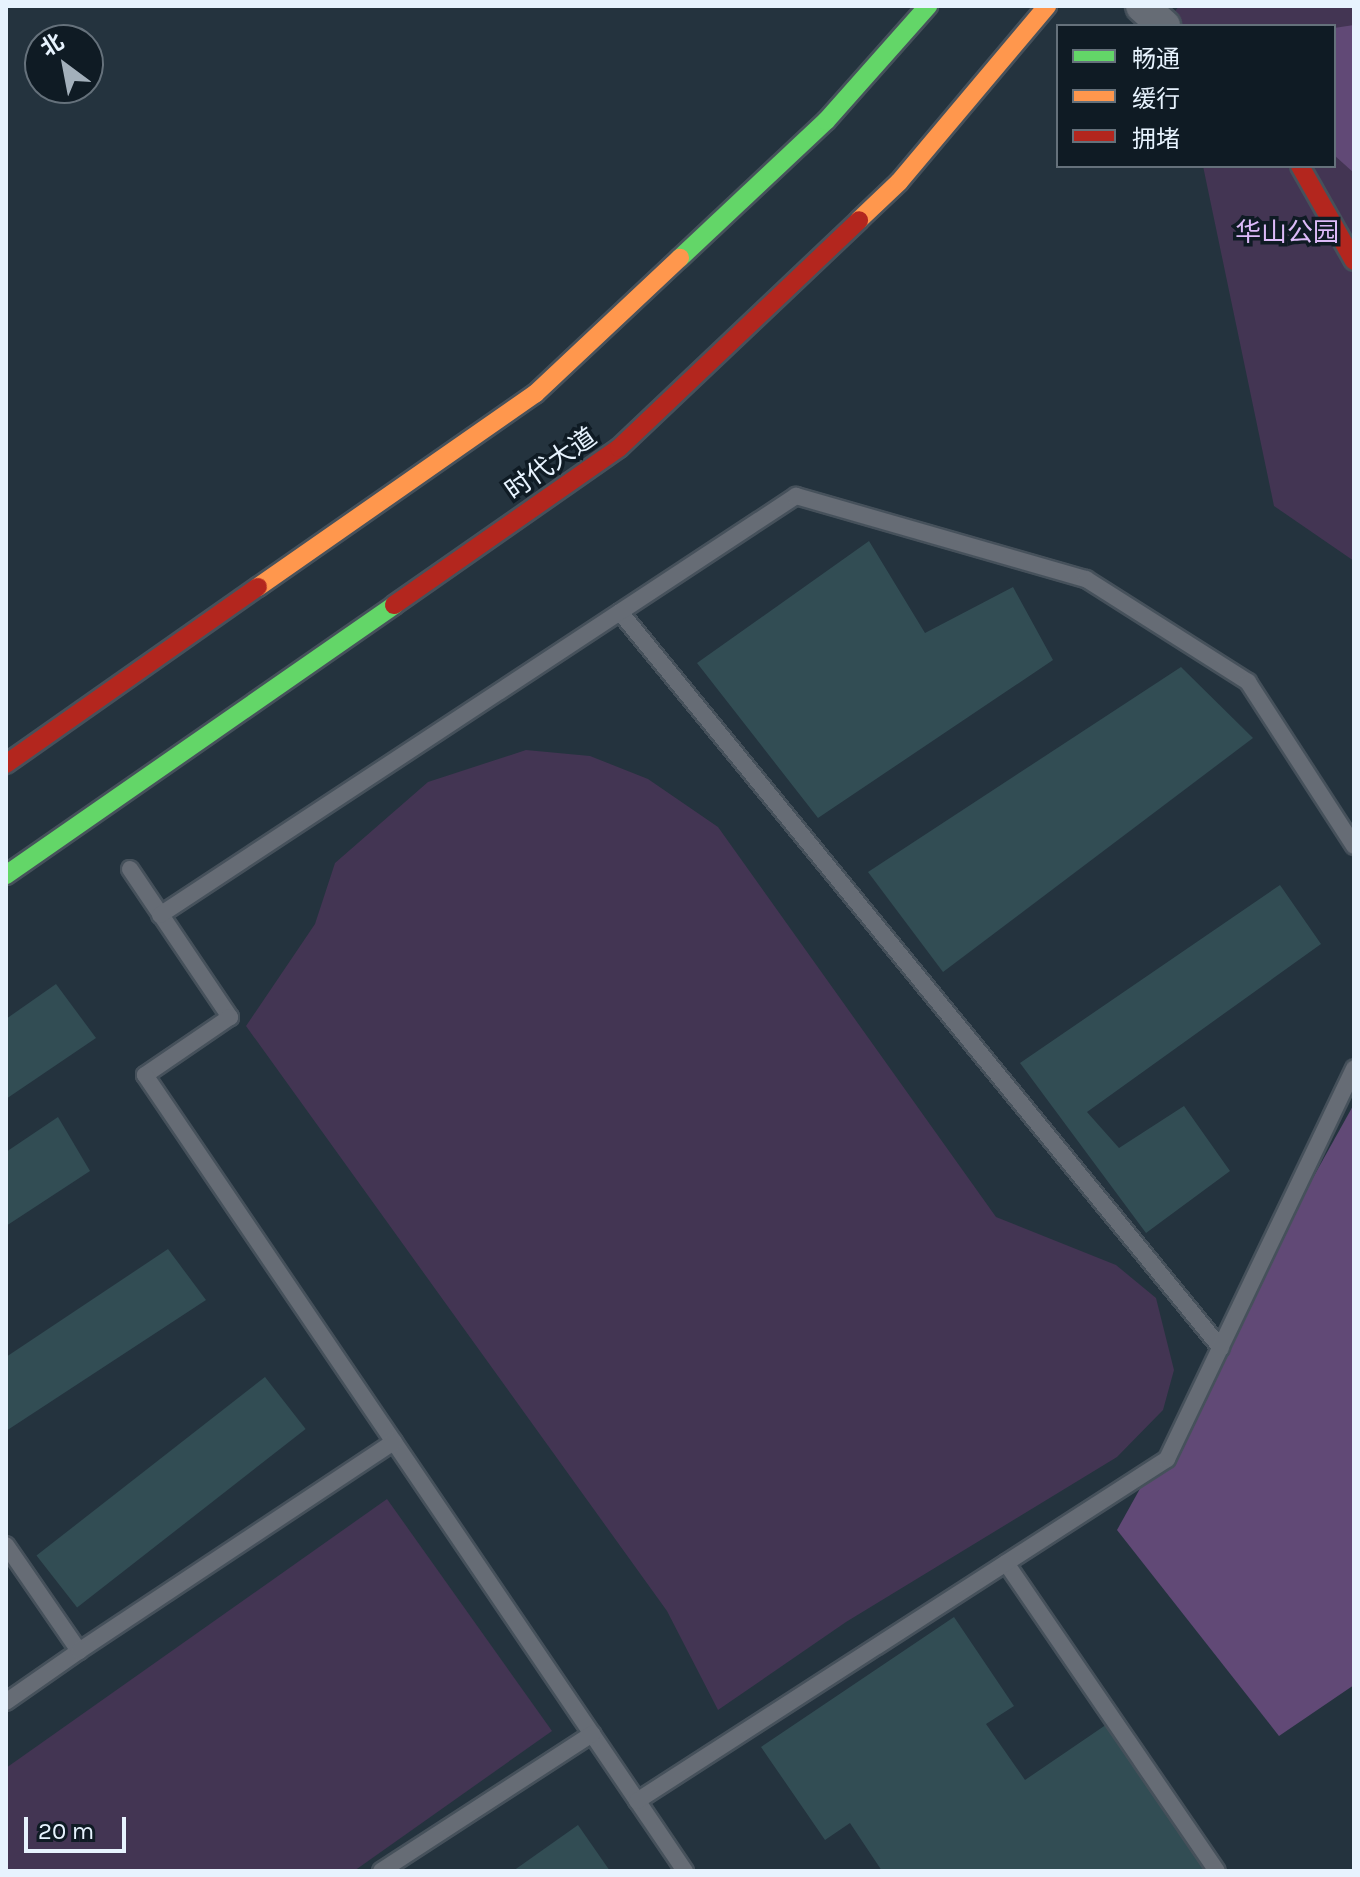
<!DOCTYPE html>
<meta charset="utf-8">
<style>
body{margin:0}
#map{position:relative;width:1360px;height:1877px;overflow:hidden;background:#24333e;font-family:Karla,"Noto Sans SC",sans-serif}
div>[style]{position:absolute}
.green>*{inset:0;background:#433553}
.forest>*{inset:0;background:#614976}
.building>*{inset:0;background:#324d54;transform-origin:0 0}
.roads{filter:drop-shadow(2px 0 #46515b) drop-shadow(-2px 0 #46515b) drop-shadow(0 2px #46515b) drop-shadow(0 -2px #46515b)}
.lane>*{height:16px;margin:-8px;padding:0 8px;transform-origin:8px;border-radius:8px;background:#666c75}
.street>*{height:32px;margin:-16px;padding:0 16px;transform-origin:16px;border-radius:16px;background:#666c75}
.fast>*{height:18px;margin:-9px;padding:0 9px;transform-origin:9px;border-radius:9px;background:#63d668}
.slow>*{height:18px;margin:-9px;padding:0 9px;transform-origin:9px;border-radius:9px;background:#ff974d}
.jam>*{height:18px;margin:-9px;padding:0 9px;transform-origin:9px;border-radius:9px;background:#b3261e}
span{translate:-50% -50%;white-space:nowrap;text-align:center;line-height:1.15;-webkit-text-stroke:7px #0f1b24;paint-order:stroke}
.park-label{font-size:26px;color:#dcbaf8}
.street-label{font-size:26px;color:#e7f3fe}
.frame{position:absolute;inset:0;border:8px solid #e7f3fe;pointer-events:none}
.legend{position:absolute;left:1056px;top:24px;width:280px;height:144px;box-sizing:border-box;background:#0f1b24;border:2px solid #65717b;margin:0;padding:10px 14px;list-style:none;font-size:24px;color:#e7f3fe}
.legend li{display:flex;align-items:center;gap:16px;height:40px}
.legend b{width:40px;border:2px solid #65717b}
.north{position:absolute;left:24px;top:24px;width:80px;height:80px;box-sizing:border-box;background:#0f1b24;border:2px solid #65717b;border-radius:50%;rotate:328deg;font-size:22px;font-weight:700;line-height:32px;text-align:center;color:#e7f3fe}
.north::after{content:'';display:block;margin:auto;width:28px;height:36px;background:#a3b0bb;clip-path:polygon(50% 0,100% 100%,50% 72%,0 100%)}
.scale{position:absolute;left:24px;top:1817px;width:102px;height:36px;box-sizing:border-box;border:4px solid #e7f3fe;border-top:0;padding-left:10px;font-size:24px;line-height:28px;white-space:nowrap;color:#e7f3fe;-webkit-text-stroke:6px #0f1b24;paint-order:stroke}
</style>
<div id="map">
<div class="green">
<div style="clip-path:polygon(1179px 6px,1354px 6px,1354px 561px,1274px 506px,1203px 166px,1334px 166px,1334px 26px,1174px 26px,1172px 15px)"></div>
<div style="clip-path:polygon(526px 750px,590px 756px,648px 779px,718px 827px,996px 1217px,1116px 1265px,1156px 1298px,1174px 1370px,1163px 1410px,1117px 1457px,846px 1622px,718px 1710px,667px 1611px,246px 1026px,315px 924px,335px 863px,428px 782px)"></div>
<div style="clip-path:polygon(387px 1499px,552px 1731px,354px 1871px,6px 1871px,6px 1768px)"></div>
</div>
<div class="forest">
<div style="clip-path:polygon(1354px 25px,1354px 173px,1334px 155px,1334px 28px)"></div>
<div style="clip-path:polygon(1354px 1104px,1354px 1685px,1279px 1736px,1117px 1530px)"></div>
</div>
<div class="building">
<div style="clip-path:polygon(869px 541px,925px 633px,1013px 587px,1053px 660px,818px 818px,697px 663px)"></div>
<div style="clip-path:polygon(1181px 667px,1253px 738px,943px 972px,868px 872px)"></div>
<div style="clip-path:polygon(1280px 885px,1321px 944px,1087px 1112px,1119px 1148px,1184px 1106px,1230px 1171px,1146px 1233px,1020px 1063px)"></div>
<div style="clip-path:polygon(56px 984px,96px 1038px,6px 1099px,6px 1019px)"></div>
<div style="clip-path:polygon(58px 1117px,90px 1171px,6px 1226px,6px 1152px)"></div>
<div style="clip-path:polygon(168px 1249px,206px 1300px,6px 1431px,6px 1357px)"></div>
<div style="left:265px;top:1377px;width:66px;height:290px;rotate:52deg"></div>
<div style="clip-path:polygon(954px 1617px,1014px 1706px,986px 1724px,1025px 1780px,1113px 1720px,1216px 1871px,882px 1871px,850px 1823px,825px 1840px,761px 1747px)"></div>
<div style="clip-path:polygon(578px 1825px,610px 1871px,513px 1871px)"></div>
</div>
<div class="roads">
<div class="lane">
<div style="left:620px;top:612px;width:950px;rotate:50.77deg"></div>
<div style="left:130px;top:869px;width:179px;rotate:56deg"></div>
<div style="left:230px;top:1017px;width:103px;rotate:145.7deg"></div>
<div style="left:145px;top:1075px;width:962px;rotate:55.85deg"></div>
<div style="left:160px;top:915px;width:762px;rotate:-33.38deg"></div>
<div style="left:796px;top:496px;width:302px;rotate:16deg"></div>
<div style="left:1086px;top:579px;width:192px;rotate:32.4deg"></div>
<div style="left:1248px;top:682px;width:195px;rotate:57.1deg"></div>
<div style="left:6px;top:1545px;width:129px;rotate:55.4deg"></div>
<div style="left:79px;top:1651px;width:89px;rotate:145.1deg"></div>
<div style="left:1006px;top:1563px;width:373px;rotate:55.6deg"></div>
<div style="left:79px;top:1651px;width:378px;rotate:-33.6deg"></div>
<div style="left:637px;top:1801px;width:631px;rotate:-32.83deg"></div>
<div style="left:1167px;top:1459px;width:433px;rotate:-64.4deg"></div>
<div style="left:381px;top:1871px;width:252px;rotate:-33deg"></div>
</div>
<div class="street">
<div style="left:1142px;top:6px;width:30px;rotate:42deg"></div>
</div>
<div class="fast">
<div style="left:680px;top:258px;width:200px;rotate:-43.2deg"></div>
<div style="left:826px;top:121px;width:154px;rotate:-48.4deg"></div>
<div style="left:6px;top:875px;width:473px;rotate:-34.8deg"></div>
</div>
<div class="slow">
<div style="left:859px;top:220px;width:55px;rotate:-43.5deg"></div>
<div style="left:899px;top:182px;width:230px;rotate:-49.9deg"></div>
<div style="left:258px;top:587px;width:338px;rotate:-34.9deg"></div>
<div style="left:535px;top:394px;width:199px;rotate:-43.2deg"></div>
</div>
<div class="jam">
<div style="left:1300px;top:166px;width:109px;rotate:60.4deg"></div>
<div style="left:394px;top:605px;width:274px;rotate:-34.9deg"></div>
<div style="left:619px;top:448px;width:331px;rotate:-43.5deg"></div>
<div style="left:6px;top:764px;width:308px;rotate:-35.1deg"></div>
</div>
</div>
<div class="park-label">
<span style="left:1287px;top:233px">华山公园</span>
</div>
<div class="street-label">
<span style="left:551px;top:464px;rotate:-35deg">时代大道</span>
</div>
<div class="frame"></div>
<ul class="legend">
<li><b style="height:10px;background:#63d668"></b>畅通</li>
<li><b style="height:10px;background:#ff974d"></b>缓行</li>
<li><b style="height:10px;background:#b3261e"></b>拥堵</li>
</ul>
<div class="north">北</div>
<div class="scale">20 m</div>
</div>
